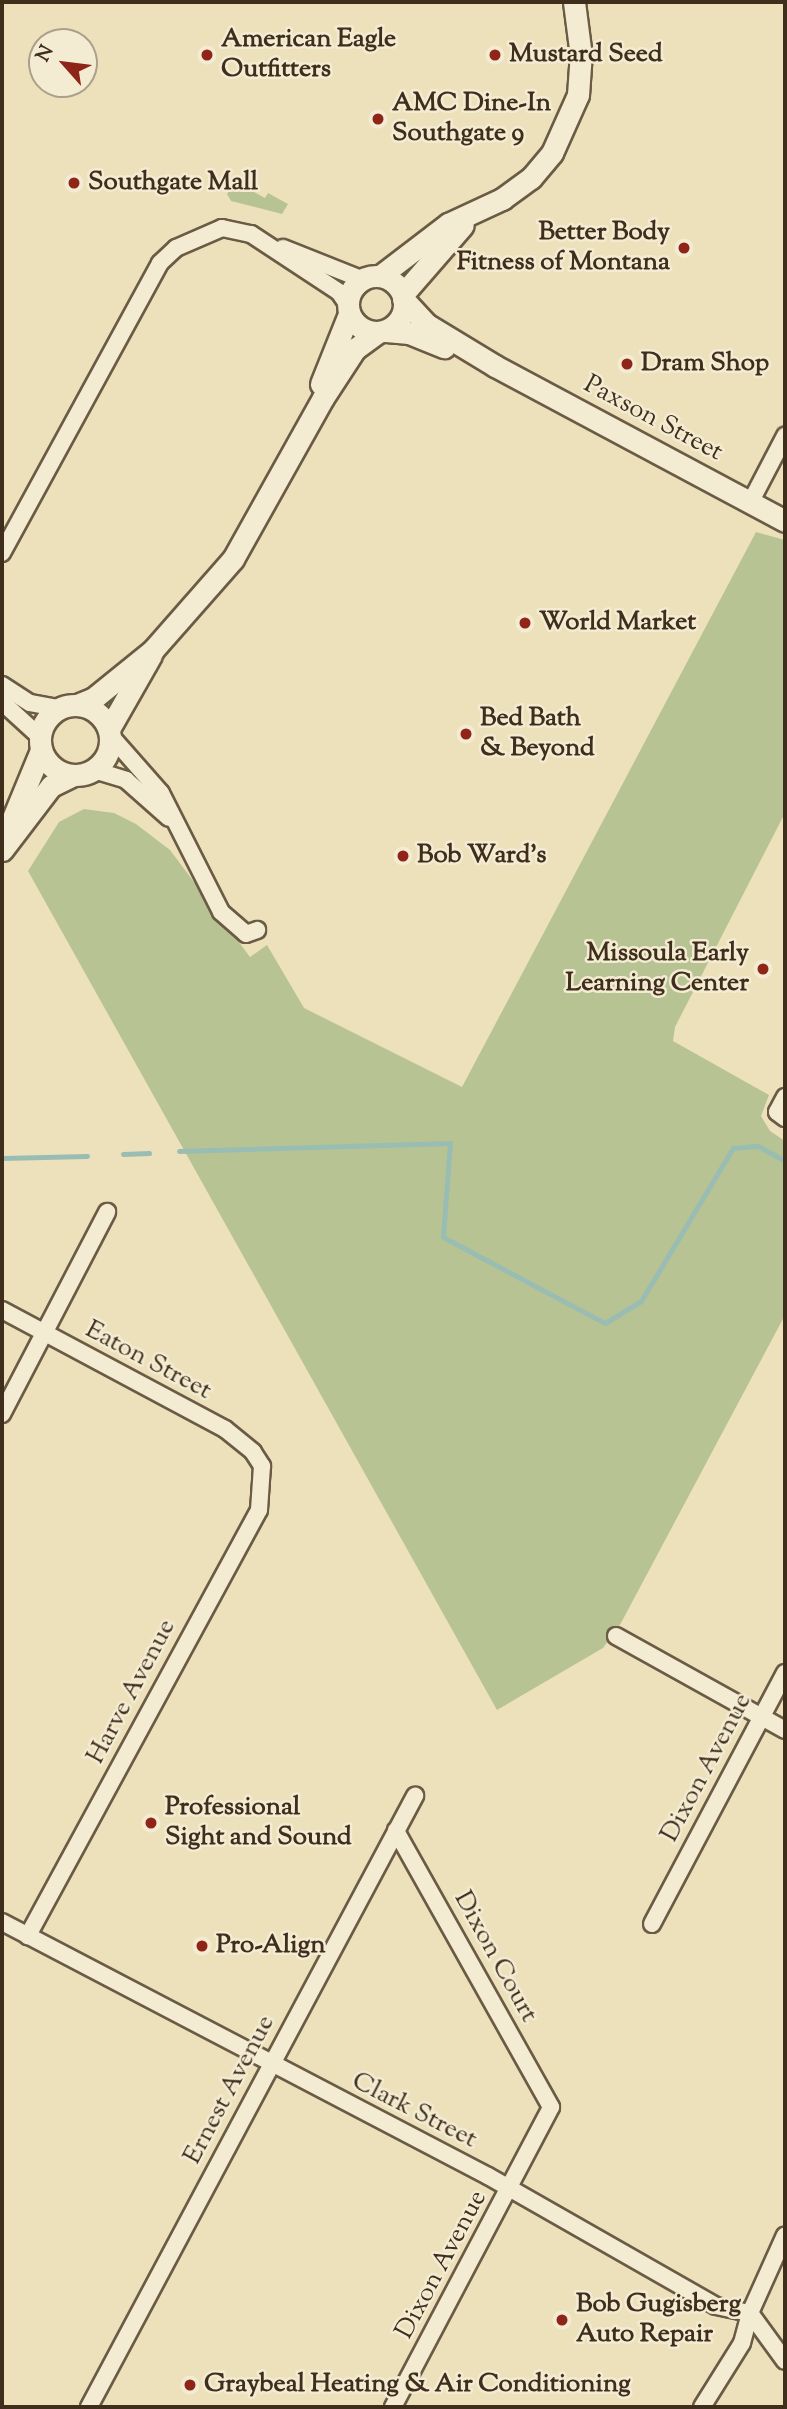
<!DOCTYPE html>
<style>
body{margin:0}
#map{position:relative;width:787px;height:2409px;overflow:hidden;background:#ede1bc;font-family:"Sorts Mill Goudy",serif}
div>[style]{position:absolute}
.green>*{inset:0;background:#b7c392}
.stream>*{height:5px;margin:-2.5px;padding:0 2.5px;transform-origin:2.5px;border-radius:2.5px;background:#99bdb3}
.roads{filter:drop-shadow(2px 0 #6b5b45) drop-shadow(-2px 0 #6b5b45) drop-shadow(0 2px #6b5b45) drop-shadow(0 -2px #6b5b45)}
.minor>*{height:16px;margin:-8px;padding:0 8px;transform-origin:8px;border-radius:8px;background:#f3ecd3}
.tertiary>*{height:21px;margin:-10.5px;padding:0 10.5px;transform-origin:10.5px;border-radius:10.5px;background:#f3ecd3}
.tertiary>.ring{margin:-10.5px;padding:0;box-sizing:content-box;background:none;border:21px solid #f3ecd3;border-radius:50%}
.dots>*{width:19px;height:19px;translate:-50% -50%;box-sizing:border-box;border:4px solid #f3ecd3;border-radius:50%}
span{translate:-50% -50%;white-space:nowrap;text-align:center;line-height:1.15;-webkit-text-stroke:5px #f3ecd3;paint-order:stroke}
.poi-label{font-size:26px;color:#402e1d;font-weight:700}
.left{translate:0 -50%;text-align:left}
.right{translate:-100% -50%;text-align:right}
.street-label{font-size:26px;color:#402e1d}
.frame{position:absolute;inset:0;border:4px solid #402e1d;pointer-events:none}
.north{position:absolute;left:28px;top:28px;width:70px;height:70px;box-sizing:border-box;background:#f3ecd3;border:2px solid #aba08a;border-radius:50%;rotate:298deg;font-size:19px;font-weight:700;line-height:28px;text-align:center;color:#402e1d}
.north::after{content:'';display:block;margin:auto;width:24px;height:32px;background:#8f2418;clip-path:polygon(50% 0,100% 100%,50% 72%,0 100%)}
</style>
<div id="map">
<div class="green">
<div style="clip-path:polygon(236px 182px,265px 198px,268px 193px,288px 204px,282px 214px,231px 201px,227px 194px)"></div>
<div style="clip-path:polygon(756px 532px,785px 540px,785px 813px,675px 1027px,673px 1041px,769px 1095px,761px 1116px,770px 1131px,785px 1141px,785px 1315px,621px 1623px,603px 1648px,497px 1710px,28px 871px,59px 822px,84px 809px,114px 813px,136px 824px,170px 850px,250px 957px,267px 945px,304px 1008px,462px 1087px)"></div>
</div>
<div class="stream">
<div style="left:179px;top:1151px;width:271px;rotate:-1.7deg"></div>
<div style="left:450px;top:1143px;width:94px;rotate:94.3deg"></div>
<div style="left:443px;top:1237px;width:183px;rotate:28deg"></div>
<div style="left:605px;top:1323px;width:42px;rotate:-31.4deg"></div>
<div style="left:641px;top:1301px;width:179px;rotate:-59deg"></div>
<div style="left:733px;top:1148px;width:25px;rotate:-5deg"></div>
<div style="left:758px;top:1146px;width:31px;rotate:29deg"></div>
<div style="left:123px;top:1154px;width:26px;rotate:-2deg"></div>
<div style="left:2px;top:1158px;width:85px;rotate:-1.3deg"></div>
</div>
<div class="roads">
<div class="minor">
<div style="left:283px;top:248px;width:84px;rotate:21.7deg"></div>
<div style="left:750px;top:503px;width:76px;rotate:-62.4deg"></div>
<div style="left:2px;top:553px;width:330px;rotate:-61.4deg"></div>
<div style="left:160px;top:263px;width:22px;rotate:-43deg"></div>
<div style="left:176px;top:248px;width:50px;rotate:-23.5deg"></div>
<div style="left:222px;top:228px;width:30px;rotate:12deg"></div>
<div style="left:251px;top:234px;width:105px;rotate:33.4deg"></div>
<div style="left:339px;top:292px;width:14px;rotate:56deg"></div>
<div style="left:2px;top:685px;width:33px;rotate:33deg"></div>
<div style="left:30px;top:703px;width:29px;rotate:10deg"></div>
<div style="left:2px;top:702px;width:52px;rotate:42.6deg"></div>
<div style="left:110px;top:735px;width:77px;rotate:48.7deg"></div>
<div style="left:161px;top:793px;width:133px;rotate:63.2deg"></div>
<div style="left:221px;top:912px;width:33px;rotate:41deg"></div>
<div style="left:246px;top:934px;width:12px;rotate:-20deg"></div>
<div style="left:94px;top:770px;width:34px;rotate:17deg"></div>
<div style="left:126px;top:780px;width:57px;rotate:41.5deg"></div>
<div style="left:785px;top:1097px;width:17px;rotate:118deg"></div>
<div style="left:777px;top:1112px;width:10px;rotate:37deg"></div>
<div style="left:2px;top:1310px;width:253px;rotate:28.1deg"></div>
<div style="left:225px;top:1429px;width:36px;rotate:39deg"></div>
<div style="left:253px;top:1452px;width:17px;rotate:57deg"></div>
<div style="left:262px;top:1466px;width:44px;rotate:93.9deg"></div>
<div style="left:259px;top:1510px;width:485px;rotate:118.5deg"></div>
<div style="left:2px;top:1414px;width:228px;rotate:-62.5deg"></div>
<div style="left:616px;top:1636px;width:193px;rotate:29.1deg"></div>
<div style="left:2px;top:1922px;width:548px;rotate:27.59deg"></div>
<div style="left:488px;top:2176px;width:262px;rotate:29.7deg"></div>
<div style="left:716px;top:2306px;width:35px;rotate:12deg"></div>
<div style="left:750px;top:2313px;width:59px;rotate:53.9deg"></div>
<div style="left:652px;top:1924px;width:284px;rotate:-62.1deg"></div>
<div style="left:89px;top:2407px;width:693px;rotate:-61.92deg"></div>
<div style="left:393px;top:2407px;width:339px;rotate:-62.2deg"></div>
<div style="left:551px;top:2107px;width:317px;rotate:-119.3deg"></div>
<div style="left:702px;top:2407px;width:75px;rotate:-58deg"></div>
<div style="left:742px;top:2343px;width:31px;rotate:-75deg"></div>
<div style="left:750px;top:2313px;width:85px;rotate:-65.8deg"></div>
</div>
<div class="tertiary">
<div class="ring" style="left:348px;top:276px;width:35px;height:35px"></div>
<div style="left:380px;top:276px;width:86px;rotate:-37.4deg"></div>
<div style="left:448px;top:224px;width:60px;rotate:-24.8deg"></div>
<div style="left:502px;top:199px;width:36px;rotate:-36deg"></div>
<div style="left:531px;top:178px;width:33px;rotate:-50deg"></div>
<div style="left:552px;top:153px;width:64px;rotate:-65.9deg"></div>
<div style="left:578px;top:95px;width:39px;rotate:-86deg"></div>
<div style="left:581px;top:56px;width:54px;rotate:-97.4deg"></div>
<div style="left:403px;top:294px;width:91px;rotate:-49deg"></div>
<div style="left:403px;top:299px;width:34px;rotate:47deg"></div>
<div style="left:426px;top:324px;width:81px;rotate:31.3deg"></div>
<div style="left:495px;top:366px;width:329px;rotate:28.1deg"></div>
<div style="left:386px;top:331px;width:23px;rotate:5deg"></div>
<div style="left:409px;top:333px;width:38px;rotate:22deg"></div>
<div style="left:321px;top:384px;width:75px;rotate:-68.2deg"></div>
<div class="ring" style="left:40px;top:705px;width:49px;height:49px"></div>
<div style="left:77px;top:705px;width:18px;rotate:-22deg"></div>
<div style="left:94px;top:698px;width:76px;rotate:-39.1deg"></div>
<div style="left:153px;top:650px;width:121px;rotate:-48.7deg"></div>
<div style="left:233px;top:559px;width:184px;rotate:-60.8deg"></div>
<div style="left:323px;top:398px;width:59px;rotate:-56.9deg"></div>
<div style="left:355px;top:349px;width:27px;rotate:-36deg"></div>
<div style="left:109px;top:729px;width:85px;rotate:-60.4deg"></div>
<div style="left:10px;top:825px;width:81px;rotate:-67.5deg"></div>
<div style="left:2px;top:850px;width:81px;rotate:-52.6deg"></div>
<div style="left:51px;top:786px;width:25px;rotate:-26deg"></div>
</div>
</div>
<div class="dots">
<div style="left:207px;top:55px;background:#8f2418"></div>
<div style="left:495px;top:55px;background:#8f2418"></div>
<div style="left:378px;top:119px;background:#8f2418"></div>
<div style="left:74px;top:183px;background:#8f2418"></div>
<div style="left:684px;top:248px;background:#8f2418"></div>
<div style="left:627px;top:364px;background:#8f2418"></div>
<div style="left:525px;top:623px;background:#8f2418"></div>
<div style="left:466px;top:734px;background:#8f2418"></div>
<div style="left:403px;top:856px;background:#8f2418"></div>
<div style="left:763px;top:969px;background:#8f2418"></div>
<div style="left:151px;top:1823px;background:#8f2418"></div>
<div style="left:202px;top:1946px;background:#8f2418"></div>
<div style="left:562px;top:2320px;background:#8f2418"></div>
<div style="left:190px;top:2385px;background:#8f2418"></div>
</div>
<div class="poi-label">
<span class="left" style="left:221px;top:55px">American Eagle<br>Outfitters</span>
<span class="left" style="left:509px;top:55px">Mustard Seed</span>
<span class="left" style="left:392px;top:119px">AMC Dine-In<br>Southgate 9</span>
<span class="left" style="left:88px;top:183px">Southgate Mall</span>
<span class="right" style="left:670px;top:248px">Better Body<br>Fitness of Montana</span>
<span class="left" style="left:641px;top:364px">Dram Shop</span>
<span class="left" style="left:539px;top:623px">World Market</span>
<span class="left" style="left:480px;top:734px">Bed Bath<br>&amp; Beyond</span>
<span class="left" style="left:417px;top:856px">Bob Ward's</span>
<span class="right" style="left:749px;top:969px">Missoula Early<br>Learning Center</span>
<span class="left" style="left:165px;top:1823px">Professional<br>Sight and Sound</span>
<span class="left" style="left:216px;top:1946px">Pro-Align</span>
<span class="left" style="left:576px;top:2320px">Bob Gugisberg<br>Auto Repair</span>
<span class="left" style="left:204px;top:2385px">Graybeal Heating &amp; Air Conditioning</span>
</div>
<div class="street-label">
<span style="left:653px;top:419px;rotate:28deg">Paxson Street</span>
<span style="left:148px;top:1361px;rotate:28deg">Eaton Street</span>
<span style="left:132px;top:1692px;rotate:-62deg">Harve Avenue</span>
<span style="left:707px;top:1768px;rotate:-62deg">Dixon Avenue</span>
<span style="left:495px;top:1957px;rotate:61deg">Dixon Court</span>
<span style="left:230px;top:2090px;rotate:-62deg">Ernest Avenue</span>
<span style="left:414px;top:2111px;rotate:27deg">Clark Street</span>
<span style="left:442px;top:2265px;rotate:-62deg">Dixon Avenue</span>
</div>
<div class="frame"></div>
<div class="north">N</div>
</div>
